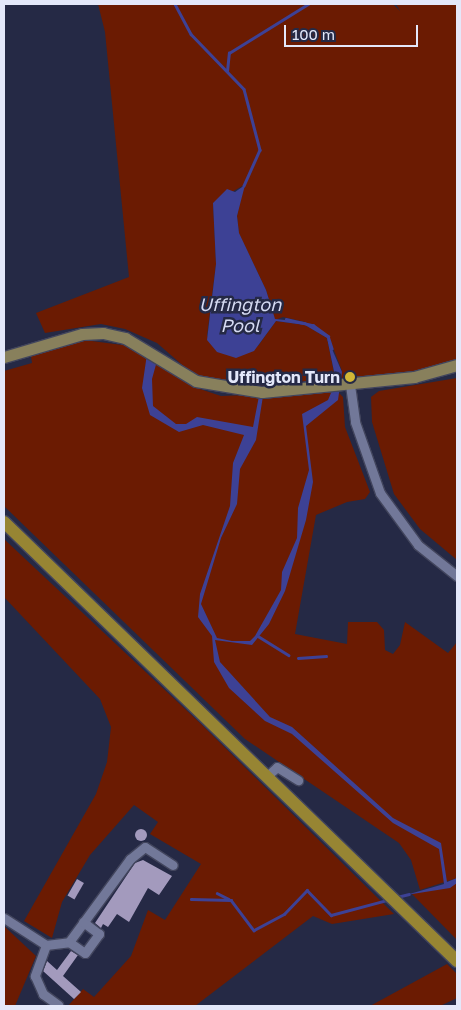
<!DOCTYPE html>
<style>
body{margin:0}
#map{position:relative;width:461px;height:1010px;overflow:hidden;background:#252945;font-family:"Golos Text",sans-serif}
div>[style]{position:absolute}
.green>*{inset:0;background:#6b1b02}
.water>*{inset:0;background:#3d4195}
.stream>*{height:2.5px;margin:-1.25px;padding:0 1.25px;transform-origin:1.25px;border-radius:1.25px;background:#3d4195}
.building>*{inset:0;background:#a39abd;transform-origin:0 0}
.round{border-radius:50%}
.roads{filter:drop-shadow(1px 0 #42455d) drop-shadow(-1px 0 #42455d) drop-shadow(0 1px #42455d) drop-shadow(0 -1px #42455d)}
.minor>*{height:9px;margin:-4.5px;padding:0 4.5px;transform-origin:4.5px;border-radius:4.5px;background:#727899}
.major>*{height:11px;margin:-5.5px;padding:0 5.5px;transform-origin:5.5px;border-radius:5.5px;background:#88805c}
.highway>*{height:12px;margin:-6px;padding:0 6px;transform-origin:6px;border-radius:6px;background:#978533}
.dots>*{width:14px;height:14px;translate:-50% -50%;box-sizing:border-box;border:2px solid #252945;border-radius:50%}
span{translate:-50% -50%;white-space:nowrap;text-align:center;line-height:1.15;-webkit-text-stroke:5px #252945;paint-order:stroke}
.poi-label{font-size:16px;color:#e4e8fa;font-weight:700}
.right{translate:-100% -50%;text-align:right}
.water-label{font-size:18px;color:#d6dbf3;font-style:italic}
.frame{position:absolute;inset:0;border:5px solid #e4e8fa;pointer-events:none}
.scale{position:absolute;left:284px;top:25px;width:134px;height:22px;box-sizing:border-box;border:2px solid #e4e8fa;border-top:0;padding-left:6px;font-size:15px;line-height:18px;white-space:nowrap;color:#e4e8fa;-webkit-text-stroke:4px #252945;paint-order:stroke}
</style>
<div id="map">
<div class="green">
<div style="clip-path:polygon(98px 4px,393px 4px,400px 11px,396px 4px,457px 4px,457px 362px,434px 371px,340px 380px,342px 371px,330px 340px,305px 322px,283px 317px,275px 320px,266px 290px,239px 234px,237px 216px,244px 185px,213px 203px,216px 264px,207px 336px,258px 346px,276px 321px,305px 325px,327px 338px,335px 378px,258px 386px,195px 376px,157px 343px,125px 329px,101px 324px,45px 333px,36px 313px,129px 277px,105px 32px)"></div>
<div style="clip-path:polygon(84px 340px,130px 346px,191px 386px,221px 396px,338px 392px,343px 397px,345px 427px,370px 492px,365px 499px,347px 502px,316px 515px,295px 634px,347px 644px,348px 622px,377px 622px,384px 630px,385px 650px,393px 654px,400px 645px,405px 622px,448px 653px,457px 642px,457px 878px,420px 890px,411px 860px,399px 843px,245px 739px,4px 506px,4px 371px,32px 363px,31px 356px)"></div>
<div style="clip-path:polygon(457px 378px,457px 560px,420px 529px,394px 494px,372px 422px,371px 397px,379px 391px)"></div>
<div style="clip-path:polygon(4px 539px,200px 723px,394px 914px,332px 924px,313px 916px,195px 1006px,68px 1006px,83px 989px,94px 997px,131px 956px,148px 910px,165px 920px,201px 864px,150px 834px,158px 822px,134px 805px,90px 855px,62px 902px,52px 938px,24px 921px,96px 794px,107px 762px,111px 727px,100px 699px,4px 597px)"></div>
<div style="clip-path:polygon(457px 883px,457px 940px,412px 894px)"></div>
<div style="clip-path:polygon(4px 926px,36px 956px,15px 1006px,4px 1006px)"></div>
<div style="clip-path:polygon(447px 964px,457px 974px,457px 998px,440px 1006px,370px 1006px)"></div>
</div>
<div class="water">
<div style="clip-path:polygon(245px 185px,237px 216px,239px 233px,266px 290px,275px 319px,305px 322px,325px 333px,342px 372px,338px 400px,306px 426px,313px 482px,306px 520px,285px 591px,269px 624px,252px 645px,215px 640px,220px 662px,270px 717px,292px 727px,393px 818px,441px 843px,447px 882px,457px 878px,457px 883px,450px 888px,406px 895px,444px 884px,439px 849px,393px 823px,292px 734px,265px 721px,229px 688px,214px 662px,212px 636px,198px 617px,200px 594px,230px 506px,233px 463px,244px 435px,203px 425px,179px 432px,150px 415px,142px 388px,147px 354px,157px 361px,152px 379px,153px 406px,176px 424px,186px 424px,197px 417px,253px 427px,259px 396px,263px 396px,256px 440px,240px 469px,237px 504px,221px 538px,201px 604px,217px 638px,232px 641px,250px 641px,255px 636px,281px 590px,282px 572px,297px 538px,298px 508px,309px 470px,302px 414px,328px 400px,336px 381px,327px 338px,305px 325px,276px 321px,254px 351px,236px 358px,217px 352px,207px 340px,216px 264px,213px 203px,227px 189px,235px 192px)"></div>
</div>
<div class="stream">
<div style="left:175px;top:4px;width:34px;rotate:62deg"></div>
<div style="left:191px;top:34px;width:76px;rotate:46.1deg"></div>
<div style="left:244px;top:89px;width:63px;rotate:75.3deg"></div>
<div style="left:260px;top:150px;width:39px;rotate:114deg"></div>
<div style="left:227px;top:71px;width:18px;rotate:-84deg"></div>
<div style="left:229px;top:53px;width:93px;rotate:-31.8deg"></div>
<div style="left:286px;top:319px;width:28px;rotate:13deg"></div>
<div style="left:313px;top:325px;width:19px;rotate:36deg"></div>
<div style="left:328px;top:336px;width:13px;rotate:72deg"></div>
<div style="left:258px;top:636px;width:36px;rotate:32deg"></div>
<div style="left:298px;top:658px;width:28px;rotate:-4deg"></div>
<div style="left:217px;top:893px;width:13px;rotate:27deg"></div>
<div style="left:397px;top:897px;width:12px;rotate:-14deg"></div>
<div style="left:191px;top:899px;width:40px;rotate:1.4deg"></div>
<div style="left:231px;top:900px;width:38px;rotate:53deg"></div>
<div style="left:254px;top:930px;width:34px;rotate:-28deg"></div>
<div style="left:284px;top:914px;width:33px;rotate:-46deg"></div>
<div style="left:307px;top:890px;width:35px;rotate:46deg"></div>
<div style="left:331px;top:915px;width:58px;rotate:-15deg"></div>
</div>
<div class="building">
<div class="round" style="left:135px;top:829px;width:12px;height:12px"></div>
<div style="clip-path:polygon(143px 860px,172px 876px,159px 895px,148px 888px,129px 922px,117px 914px,108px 927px,103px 924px,101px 928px,95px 923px,135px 863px)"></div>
<div style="left:77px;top:879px;width:8px;height:19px;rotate:30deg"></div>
<div style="clip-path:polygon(71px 951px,78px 955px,63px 976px,81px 992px,74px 999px,43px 971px,47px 961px,57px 970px)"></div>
</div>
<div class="roads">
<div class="minor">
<div style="left:350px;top:385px;width:37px;rotate:82deg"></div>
<div style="left:355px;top:422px;width:75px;rotate:70.6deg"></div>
<div style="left:380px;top:493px;width:64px;rotate:53.8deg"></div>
<div style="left:418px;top:545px;width:50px;rotate:38.5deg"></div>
<div style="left:267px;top:776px;width:13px;rotate:-42deg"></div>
<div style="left:277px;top:767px;width:25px;rotate:32deg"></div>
<div style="left:4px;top:918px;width:50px;rotate:32.7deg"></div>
<div style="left:46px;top:945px;width:23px;rotate:-7deg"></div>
<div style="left:69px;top:942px;width:103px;rotate:-53.7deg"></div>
<div style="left:130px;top:859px;width:19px;rotate:-39deg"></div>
<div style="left:145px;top:847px;width:33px;rotate:33deg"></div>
<div style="left:69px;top:942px;width:19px;rotate:35deg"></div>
<div style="left:85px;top:953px;width:24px;rotate:-54deg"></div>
<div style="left:99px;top:934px;width:20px;rotate:-143deg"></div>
<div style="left:46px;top:945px;width:33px;rotate:110deg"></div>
<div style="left:35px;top:976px;width:20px;rotate:66deg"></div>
<div style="left:43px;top:994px;width:19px;rotate:36deg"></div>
</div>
<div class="major">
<div style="left:4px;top:357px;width:81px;rotate:-16.4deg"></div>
<div style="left:82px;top:334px;width:21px;rotate:-3deg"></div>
<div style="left:103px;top:333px;width:23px;rotate:13deg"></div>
<div style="left:125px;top:338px;width:83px;rotate:31.2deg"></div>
<div style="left:196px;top:381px;width:67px;rotate:9.5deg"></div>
<div style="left:262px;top:392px;width:153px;rotate:-5.6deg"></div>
<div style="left:414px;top:377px;width:45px;rotate:-15.6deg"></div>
</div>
<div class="highway">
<div style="left:4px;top:522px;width:631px;rotate:44.1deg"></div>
</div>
</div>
<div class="dots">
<div style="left:350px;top:377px;background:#d2b736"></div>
</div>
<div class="poi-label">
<span class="right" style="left:340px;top:377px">Uffington Turn</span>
</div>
<div class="water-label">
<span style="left:240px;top:315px">Uffington<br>Pool</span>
</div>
<div class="frame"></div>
<div class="scale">100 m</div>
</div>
